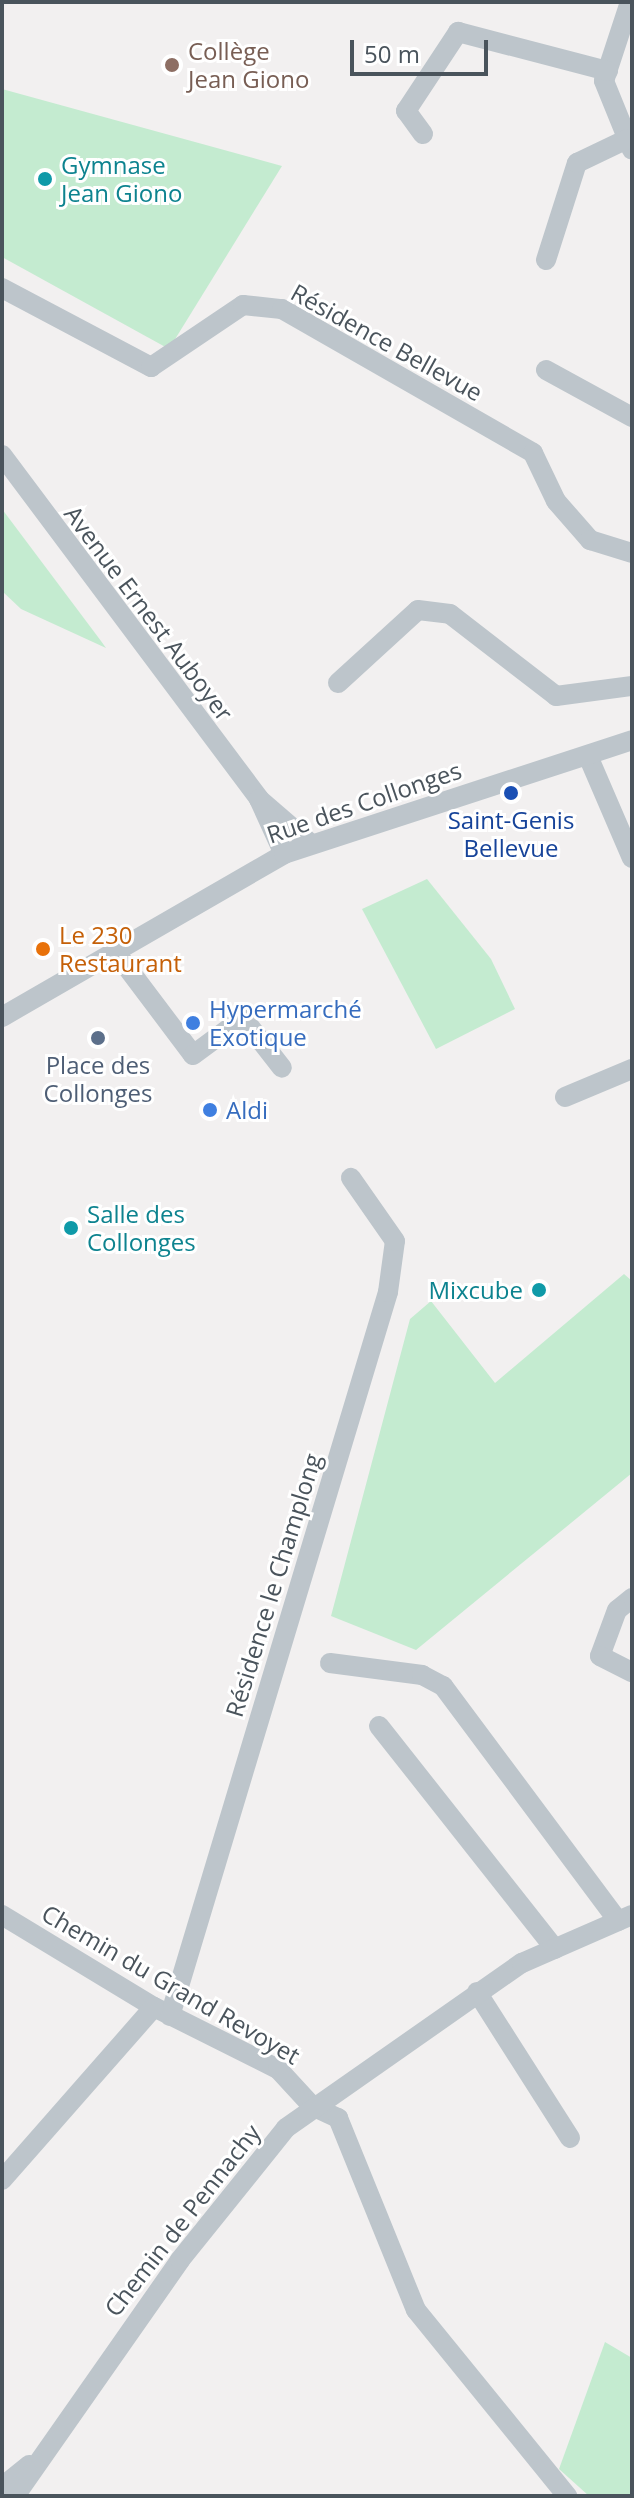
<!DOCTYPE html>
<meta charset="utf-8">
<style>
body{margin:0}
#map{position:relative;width:634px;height:2498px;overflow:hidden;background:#f2f0f0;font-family:"Open Sans",sans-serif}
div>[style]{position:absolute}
.green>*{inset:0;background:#c4ebd0}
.minor>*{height:20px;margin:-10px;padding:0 10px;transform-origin:10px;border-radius:10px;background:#bdc5cb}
.dots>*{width:22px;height:22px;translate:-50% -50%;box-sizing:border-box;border:4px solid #fff;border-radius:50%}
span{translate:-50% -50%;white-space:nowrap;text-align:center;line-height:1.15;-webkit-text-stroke:6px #fff;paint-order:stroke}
.education-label{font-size:24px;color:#785e54}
.left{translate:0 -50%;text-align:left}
.culture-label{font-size:24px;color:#0d838f}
.right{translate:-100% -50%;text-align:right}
.street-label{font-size:24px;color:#4a545c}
.transit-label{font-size:24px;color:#164399}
.food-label{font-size:24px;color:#c56008}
.shop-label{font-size:24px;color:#366cbe}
.service-label{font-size:24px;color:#4e5e75}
.frame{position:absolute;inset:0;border:4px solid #4a545c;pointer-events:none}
.scale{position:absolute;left:350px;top:40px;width:138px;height:36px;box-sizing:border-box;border:4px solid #4a545c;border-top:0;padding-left:10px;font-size:24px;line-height:28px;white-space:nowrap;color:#4a545c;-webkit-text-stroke:6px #fff;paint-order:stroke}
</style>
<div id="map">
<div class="green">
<div style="clip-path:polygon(2px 89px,282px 166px,169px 349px,2px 257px)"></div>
<div style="clip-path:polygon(2px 509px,101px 641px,106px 648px,21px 609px,2px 591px)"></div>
<div style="clip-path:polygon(427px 879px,491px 959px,515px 1009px,436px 1049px,362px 909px)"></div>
<div style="clip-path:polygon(624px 1274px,632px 1281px,632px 1473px,416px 1650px,331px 1616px,410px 1319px,431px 1301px,495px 1383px)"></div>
<div style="clip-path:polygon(605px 2342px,632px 2358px,632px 2496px,589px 2496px,559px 2469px)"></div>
</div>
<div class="minor">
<div style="left:630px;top:2px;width:83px;rotate:108.2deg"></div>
<div style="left:604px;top:81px;width:74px;rotate:67.9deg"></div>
<div style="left:423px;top:134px;width:29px;rotate:-126deg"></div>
<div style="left:406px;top:111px;width:95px;rotate:-56.6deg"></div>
<div style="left:458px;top:32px;width:155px;rotate:14.6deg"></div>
<div style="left:546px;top:260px;width:102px;rotate:-72.3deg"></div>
<div style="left:577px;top:163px;width:55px;rotate:-25.6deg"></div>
<div style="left:2px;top:288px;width:169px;rotate:27.9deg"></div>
<div style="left:151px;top:367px;width:111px;rotate:-34deg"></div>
<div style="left:243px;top:305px;width:39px;rotate:6deg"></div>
<div style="left:282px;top:309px;width:289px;rotate:29.8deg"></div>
<div style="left:533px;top:453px;width:53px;rotate:64.4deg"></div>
<div style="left:556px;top:501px;width:52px;rotate:48.9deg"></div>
<div style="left:590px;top:540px;width:44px;rotate:17.2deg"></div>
<div style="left:546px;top:370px;width:98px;rotate:28.7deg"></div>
<div style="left:2px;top:455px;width:429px;rotate:53.2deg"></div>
<div style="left:259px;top:799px;width:67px;rotate:40.8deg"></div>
<div style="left:338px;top:683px;width:108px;rotate:-42.4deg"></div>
<div style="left:418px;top:610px;width:32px;rotate:7deg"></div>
<div style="left:450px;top:614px;width:134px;rotate:37.7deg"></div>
<div style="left:556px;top:696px;width:77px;rotate:-7.5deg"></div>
<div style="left:588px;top:756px;width:111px;rotate:66.7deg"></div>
<div style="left:259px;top:799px;width:60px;rotate:65.6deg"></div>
<div style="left:114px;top:950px;width:131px;rotate:53deg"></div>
<div style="left:193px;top:1055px;width:62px;rotate:-36.5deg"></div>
<div style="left:243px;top:1018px;width:63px;rotate:52deg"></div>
<div style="left:2px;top:1017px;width:326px;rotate:-30deg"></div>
<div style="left:284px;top:854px;width:366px;rotate:-18.1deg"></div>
<div style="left:565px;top:1097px;width:73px;rotate:-22.7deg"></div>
<div style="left:632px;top:1598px;width:19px;rotate:141deg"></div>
<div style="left:617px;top:1610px;width:49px;rotate:110.3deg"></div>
<div style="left:600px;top:1656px;width:36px;rotate:27deg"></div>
<div style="left:330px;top:1663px;width:93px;rotate:7.4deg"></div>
<div style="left:422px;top:1675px;width:24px;rotate:28deg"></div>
<div style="left:443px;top:1686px;width:293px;rotate:53.3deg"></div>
<div style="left:379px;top:1726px;width:284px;rotate:51.7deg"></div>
<div style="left:2px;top:1915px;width:178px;rotate:31.2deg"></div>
<div style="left:154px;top:2007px;width:139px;rotate:26.6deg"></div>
<div style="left:278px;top:2069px;width:50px;rotate:47.4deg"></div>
<div style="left:312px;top:2106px;width:29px;rotate:25deg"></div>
<div style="left:338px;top:2118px;width:207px;rotate:67.9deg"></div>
<div style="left:416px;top:2310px;width:240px;rotate:50.9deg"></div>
<div style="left:477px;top:1992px;width:173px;rotate:57.5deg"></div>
<div style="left:170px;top:2016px;width:756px;rotate:-73.24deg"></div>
<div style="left:388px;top:1292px;width:51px;rotate:-82.2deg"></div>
<div style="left:395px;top:1241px;width:77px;rotate:-124.9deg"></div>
<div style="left:2px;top:2180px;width:230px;rotate:-48.7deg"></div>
<div style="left:2px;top:2487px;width:35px;rotate:-39deg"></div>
<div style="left:15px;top:2496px;width:288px;rotate:-55deg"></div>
<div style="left:180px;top:2260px;width:169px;rotate:-51.2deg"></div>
<div style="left:286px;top:2128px;width:288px;rotate:-35deg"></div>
<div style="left:522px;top:1963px;width:120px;rotate:-23.6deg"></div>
</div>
<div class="dots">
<div style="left:172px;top:65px;background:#8d6e63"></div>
<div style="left:45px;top:179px;background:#0f9aa8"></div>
<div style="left:511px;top:793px;background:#1a4fb4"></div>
<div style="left:43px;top:949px;background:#e8710a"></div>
<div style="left:193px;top:1023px;background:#3f7fe0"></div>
<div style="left:98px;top:1038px;background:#5c6f8a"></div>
<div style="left:210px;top:1110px;background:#3f7fe0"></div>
<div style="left:71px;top:1228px;background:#0f9aa8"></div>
<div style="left:539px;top:1290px;background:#0f9aa8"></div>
</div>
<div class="education-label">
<span class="left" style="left:188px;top:65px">Collège<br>Jean Giono</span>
</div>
<div class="culture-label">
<span class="left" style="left:61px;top:179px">Gymnase<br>Jean Giono</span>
<span class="left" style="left:87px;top:1228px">Salle des<br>Collonges</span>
<span class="right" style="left:523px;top:1290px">Mixcube</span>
</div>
<div class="street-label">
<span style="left:387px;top:342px;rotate:29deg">Résidence Bellevue</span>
<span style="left:149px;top:613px;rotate:53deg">Avenue Ernest Auboyer</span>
<span style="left:364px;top:802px;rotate:-19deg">Rue des Collonges</span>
<span style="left:273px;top:1585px;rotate:-73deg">Résidence le Champlong</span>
<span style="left:171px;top:1984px;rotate:30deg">Chemin du Grand Revoyet</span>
<span style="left:182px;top:2220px;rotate:-52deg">Chemin de Pennachy</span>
</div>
<div class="transit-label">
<span style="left:511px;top:834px">Saint-Genis<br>Bellevue</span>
</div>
<div class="food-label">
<span class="left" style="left:59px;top:949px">Le 230<br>Restaurant</span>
</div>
<div class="shop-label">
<span class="left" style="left:209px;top:1023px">Hypermarché<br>Exotique</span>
<span class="left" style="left:226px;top:1110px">Aldi</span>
</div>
<div class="service-label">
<span style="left:98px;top:1079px">Place des<br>Collonges</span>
</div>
<div class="frame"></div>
<div class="scale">50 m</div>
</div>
